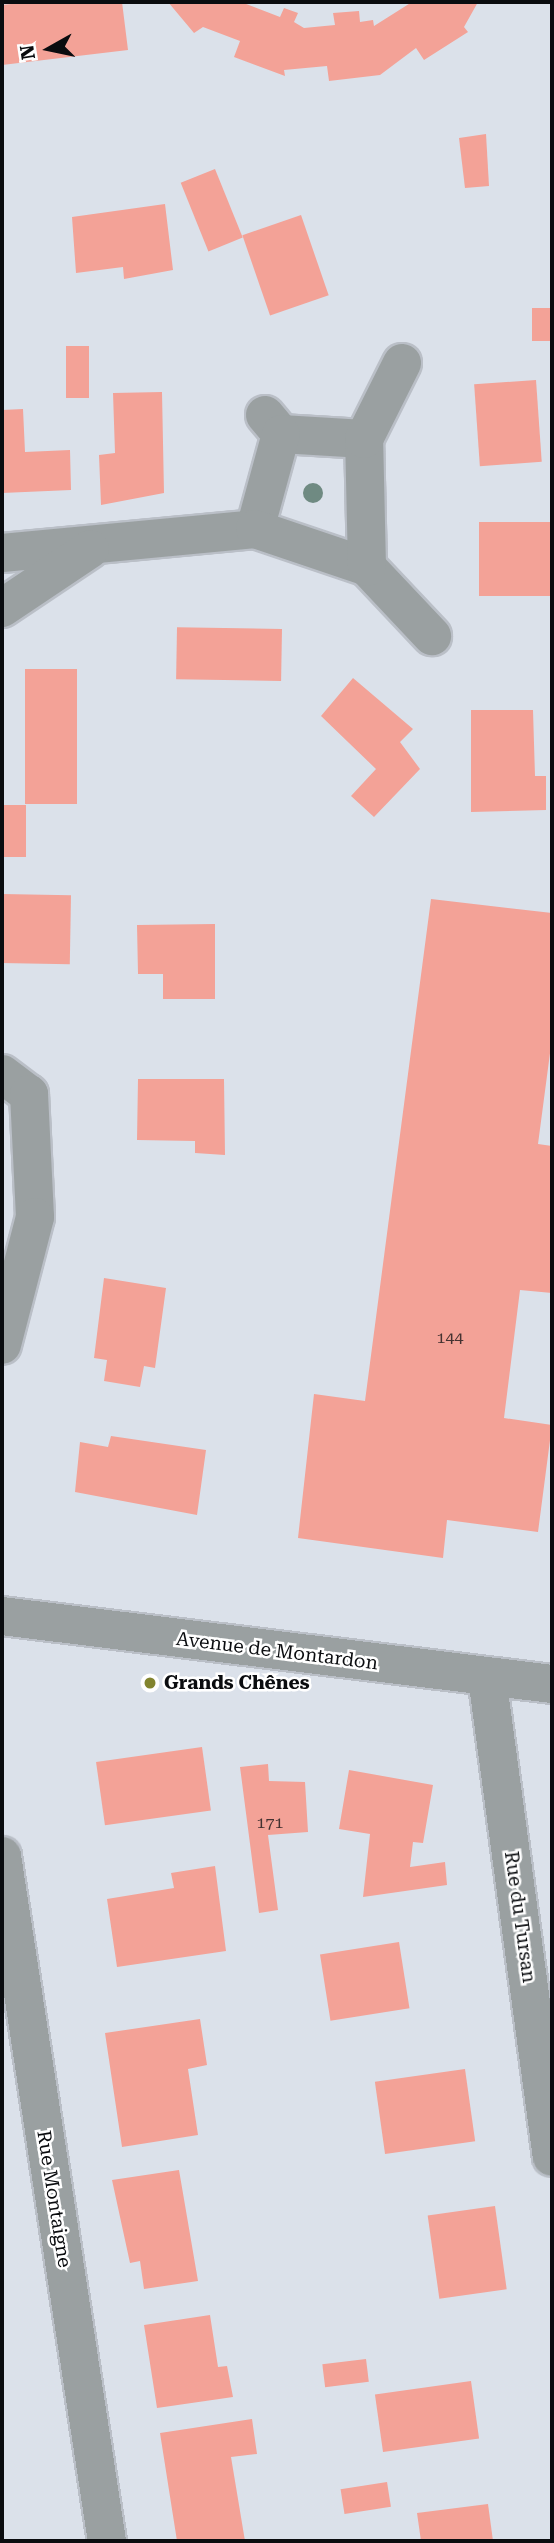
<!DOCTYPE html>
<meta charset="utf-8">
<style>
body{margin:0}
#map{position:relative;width:554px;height:2543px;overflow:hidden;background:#dbe1ea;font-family:"Roboto Serif",serif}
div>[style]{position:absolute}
.building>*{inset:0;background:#f3a297;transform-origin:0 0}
.roads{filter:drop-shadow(2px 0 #babfc7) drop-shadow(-2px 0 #babfc7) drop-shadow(0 2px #babfc7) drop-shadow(0 -2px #babfc7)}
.minor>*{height:38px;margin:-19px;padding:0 19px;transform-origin:19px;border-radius:19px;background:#9aa0a1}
.tertiary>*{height:38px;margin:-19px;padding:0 19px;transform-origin:19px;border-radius:19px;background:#9aa0a1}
.trees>*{width:20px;height:20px;margin:-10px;border-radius:50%;background:#6f8a82}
.dots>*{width:19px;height:19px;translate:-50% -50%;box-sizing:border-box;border:4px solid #fff;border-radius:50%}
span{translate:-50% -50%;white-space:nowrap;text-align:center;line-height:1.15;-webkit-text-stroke:5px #fff;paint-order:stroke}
.number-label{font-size:16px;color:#443231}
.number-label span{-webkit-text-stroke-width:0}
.street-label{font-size:19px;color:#0a0c0f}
.poi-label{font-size:19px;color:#0a0c0f;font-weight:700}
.left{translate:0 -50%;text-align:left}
.frame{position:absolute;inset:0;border:4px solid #0a0c0f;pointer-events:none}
.north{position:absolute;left:14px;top:14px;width:70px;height:70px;-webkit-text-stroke:5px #fff;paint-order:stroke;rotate:261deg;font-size:19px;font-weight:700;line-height:28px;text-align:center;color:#0a0c0f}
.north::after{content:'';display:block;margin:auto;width:24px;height:32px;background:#0a0c0f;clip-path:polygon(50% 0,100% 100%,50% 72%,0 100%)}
</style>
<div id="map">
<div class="building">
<div style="clip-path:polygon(29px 2px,122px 2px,128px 50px,2px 65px,2px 5px)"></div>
<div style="clip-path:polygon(168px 2px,241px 2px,280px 17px,284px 8px,298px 13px,294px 22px,304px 28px,335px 25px,333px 13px,359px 11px,360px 22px,373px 20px,374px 26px,412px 2px,478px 2px,464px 27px,468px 32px,424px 60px,416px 48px,380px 75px,329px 81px,327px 66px,284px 70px,285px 76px,234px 57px,240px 41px,203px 27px,194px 33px)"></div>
<div style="clip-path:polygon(486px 134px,489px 186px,465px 188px,459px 138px)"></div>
<div style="left:215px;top:169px;width:74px;height:37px;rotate:68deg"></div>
<div style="clip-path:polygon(165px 204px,173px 270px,124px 279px,123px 267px,76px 273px,72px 217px)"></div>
<div style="left:301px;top:215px;width:85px;height:62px;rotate:71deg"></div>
<div style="left:552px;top:308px;width:33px;height:20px;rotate:90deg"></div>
<div style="left:66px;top:346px;width:23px;height:52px"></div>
<div style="left:536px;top:380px;width:82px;height:62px;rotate:86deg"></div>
<div style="clip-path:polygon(162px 392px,164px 493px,101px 505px,99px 455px,115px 453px,113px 393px)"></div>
<div style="clip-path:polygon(23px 409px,25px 452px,70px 450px,71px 490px,2px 493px,2px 410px)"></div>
<div style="left:552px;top:522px;width:74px;height:73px;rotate:90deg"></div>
<div style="left:282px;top:629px;width:52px;height:105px;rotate:91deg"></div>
<div style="left:77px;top:669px;width:135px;height:52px;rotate:90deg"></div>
<div style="clip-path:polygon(353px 678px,413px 729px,400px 742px,420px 769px,374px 817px,351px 796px,376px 769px,321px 716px)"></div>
<div style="clip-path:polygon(471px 710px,533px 710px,535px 776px,546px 776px,546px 810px,471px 812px)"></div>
<div style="left:2px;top:805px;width:24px;height:52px"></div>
<div style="left:2px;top:894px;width:69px;height:69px;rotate:1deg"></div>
<div style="clip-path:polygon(431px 899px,552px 913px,552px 1038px,538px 1144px,552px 1146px,552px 1293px,520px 1290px,504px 1418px,552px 1425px,538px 1532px,447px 1520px,443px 1558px,298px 1538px,314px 1394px,365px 1401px)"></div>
<div style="clip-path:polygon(215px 924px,215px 999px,163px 999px,163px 974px,138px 974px,137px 925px)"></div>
<div style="clip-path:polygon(138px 1079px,224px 1079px,225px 1155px,195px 1153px,195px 1141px,137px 1140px)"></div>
<div style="clip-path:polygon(104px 1278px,166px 1288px,155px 1368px,144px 1366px,140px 1387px,104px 1381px,107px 1360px,94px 1358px)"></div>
<div style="clip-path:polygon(111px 1436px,206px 1450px,197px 1515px,75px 1492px,80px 1442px,108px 1447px)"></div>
<div style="left:202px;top:1747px;width:64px;height:107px;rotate:82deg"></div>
<div style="clip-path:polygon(268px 1764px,269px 1781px,305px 1782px,308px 1832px,268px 1835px,278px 1910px,259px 1913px,240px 1767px)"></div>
<div style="clip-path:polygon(349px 1770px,433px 1785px,423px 1843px,413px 1842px,410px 1867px,445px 1862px,447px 1885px,363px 1897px,370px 1834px,339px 1829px)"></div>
<div style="clip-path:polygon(215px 1866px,226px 1951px,117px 1967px,107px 1899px,174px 1888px,171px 1873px)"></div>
<div style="left:399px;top:1942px;width:67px;height:80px;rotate:81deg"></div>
<div style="clip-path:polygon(200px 2019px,207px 2065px,188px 2069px,198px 2135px,122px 2147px,105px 2033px)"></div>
<div style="left:465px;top:2069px;width:73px;height:91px;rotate:82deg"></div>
<div style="clip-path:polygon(179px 2170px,198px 2281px,144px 2289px,140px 2261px,130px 2263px,112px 2180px)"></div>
<div style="left:495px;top:2206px;width:84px;height:68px;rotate:82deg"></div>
<div style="clip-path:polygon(210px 2315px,218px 2367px,227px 2366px,233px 2397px,157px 2408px,144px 2325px)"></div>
<div style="left:366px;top:2359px;width:23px;height:44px;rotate:83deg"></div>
<div style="left:471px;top:2381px;width:58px;height:97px;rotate:82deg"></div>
<div style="clip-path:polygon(252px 2419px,257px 2454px,231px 2457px,245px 2541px,177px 2541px,160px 2433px)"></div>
<div style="left:387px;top:2482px;width:25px;height:47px;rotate:81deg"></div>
<div style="clip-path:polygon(488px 2504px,493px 2541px,421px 2541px,417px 2513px)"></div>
</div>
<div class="roads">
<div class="minor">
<div style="left:265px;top:415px;width:25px;rotate:50deg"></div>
<div style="left:281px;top:434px;width:83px;rotate:3.4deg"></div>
<div style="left:255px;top:529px;width:98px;rotate:-74.7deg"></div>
<div style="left:2px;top:553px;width:254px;rotate:-5.4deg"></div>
<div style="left:255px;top:529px;width:118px;rotate:18.7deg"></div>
<div style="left:367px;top:567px;width:95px;rotate:46.7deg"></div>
<div style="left:367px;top:567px;width:128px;rotate:-91.3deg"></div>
<div style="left:364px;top:439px;width:85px;rotate:-63.4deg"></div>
<div style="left:2px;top:608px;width:106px;rotate:-33.8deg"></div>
<div style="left:2px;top:1074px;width:34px;rotate:37deg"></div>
<div style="left:29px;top:1094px;width:123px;rotate:87.2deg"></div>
<div style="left:35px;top:1217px;width:132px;rotate:104.5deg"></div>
<div style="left:487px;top:1677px;width:484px;rotate:82.3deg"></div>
<div style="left:2px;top:1856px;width:693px;rotate:81.29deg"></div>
</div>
<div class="tertiary">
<div style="left:2px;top:1616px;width:554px;rotate:7.05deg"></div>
</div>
</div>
<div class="trees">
<div style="left:313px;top:493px"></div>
</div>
<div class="dots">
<div style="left:150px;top:1683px;background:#82842e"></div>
</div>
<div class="number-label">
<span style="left:450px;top:1338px">144</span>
<span style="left:270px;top:1823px">171</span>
</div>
<div class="street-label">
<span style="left:277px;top:1651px;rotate:7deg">Avenue de Montardon</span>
<span style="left:520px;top:1917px;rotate:82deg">Rue du Tursan</span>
<span style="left:54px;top:2199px;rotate:81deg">Rue Montaigne</span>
</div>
<div class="poi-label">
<span class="left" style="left:164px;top:1683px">Grands Chênes</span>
</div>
<div class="frame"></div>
<div class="north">N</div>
</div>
